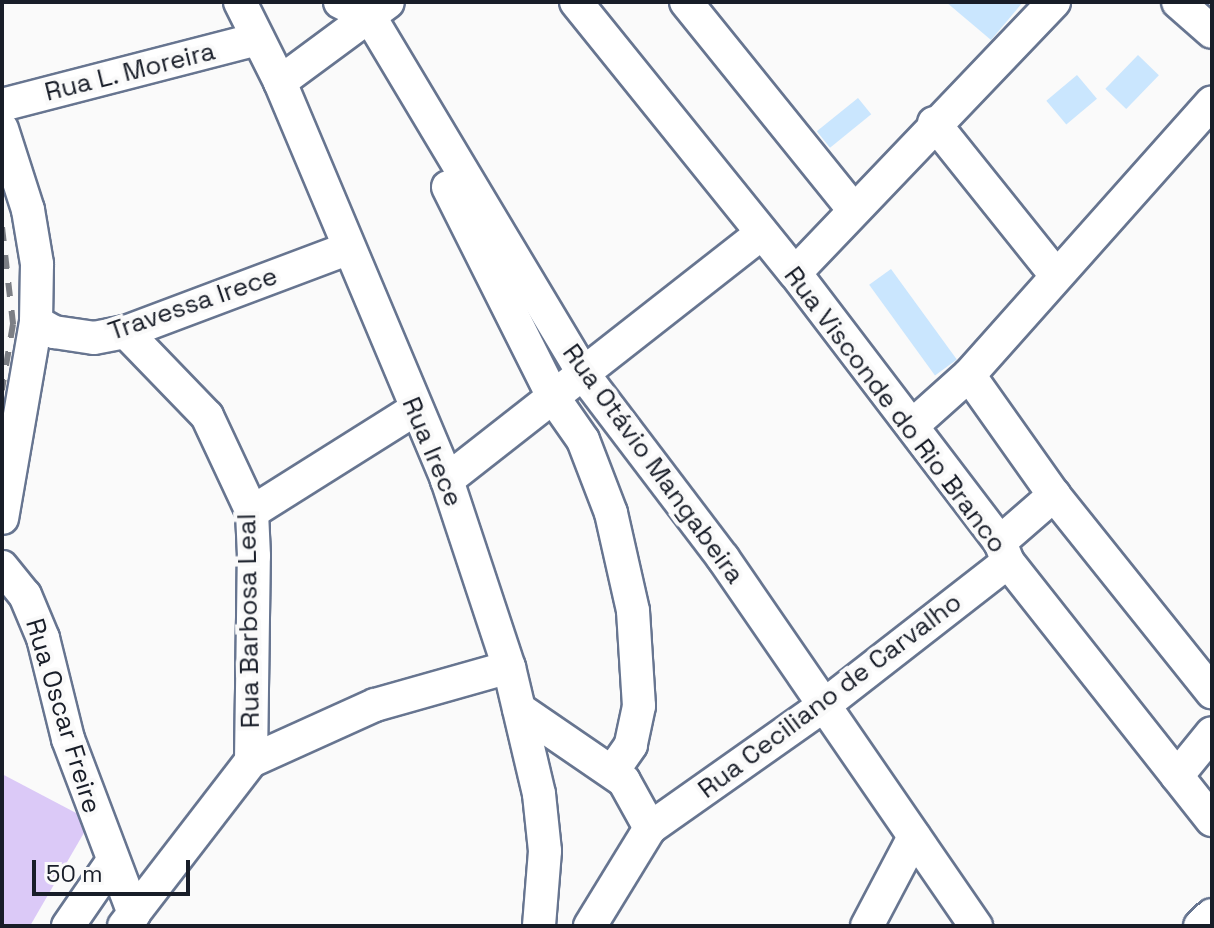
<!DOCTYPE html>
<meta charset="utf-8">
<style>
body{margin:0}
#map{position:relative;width:1214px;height:928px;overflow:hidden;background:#fafafa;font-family:"Space Grotesk",sans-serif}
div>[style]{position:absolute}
.green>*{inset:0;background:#dbc9f7}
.building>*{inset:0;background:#cae6fe;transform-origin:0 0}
.roads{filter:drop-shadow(2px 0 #677590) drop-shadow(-2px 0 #677590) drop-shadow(0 2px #677590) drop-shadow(0 -2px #677590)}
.minor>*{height:32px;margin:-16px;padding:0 16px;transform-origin:16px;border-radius:16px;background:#fff}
.rail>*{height:6px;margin-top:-3px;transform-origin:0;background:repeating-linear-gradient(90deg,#7c7f85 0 14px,transparent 0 28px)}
span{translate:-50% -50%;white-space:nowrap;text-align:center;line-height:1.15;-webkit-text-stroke:8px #fafafa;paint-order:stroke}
.street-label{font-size:26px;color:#181d28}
.frame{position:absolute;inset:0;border:4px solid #181d28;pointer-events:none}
.scale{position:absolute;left:32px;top:860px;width:158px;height:36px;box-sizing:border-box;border:4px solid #181d28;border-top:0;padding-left:10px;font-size:24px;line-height:28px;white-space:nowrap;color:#181d28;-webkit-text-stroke:6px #fafafa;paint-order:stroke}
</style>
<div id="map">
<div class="green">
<div style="clip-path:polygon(2px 774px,78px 814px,85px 831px,30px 926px,2px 926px)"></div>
</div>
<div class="building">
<div style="clip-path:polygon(946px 2px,1023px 2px,991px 40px)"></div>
<div style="left:1138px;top:55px;width:29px;height:47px;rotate:44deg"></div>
<div style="left:1077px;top:75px;width:31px;height:40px;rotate:50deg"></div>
<div style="left:858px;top:98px;width:21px;height:53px;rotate:51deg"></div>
<div style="left:891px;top:269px;width:112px;height:27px;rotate:54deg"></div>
</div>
<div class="roads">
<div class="minor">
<div style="left:240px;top:2px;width:89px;rotate:63.4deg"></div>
<div style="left:280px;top:82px;width:432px;rotate:67.2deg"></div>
<div style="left:447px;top:480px;width:197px;rotate:71.7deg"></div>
<div style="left:509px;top:667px;width:130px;rotate:76.7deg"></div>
<div style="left:539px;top:794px;width:57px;rotate:84deg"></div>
<div style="left:545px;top:851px;width:75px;rotate:94.6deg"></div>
<div style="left:340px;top:2px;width:34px;rotate:27deg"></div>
<div style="left:370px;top:17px;width:417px;rotate:59.1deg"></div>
<div style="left:584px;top:375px;width:230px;rotate:52.8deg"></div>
<div style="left:723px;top:558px;width:447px;rotate:55.5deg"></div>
<div style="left:576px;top:2px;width:348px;rotate:51.1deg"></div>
<div style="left:795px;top:273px;width:338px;rotate:52.7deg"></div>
<div style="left:1000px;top:542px;width:22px;rotate:68deg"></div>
<div style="left:1008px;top:562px;width:329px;rotate:51.7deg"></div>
<div style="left:686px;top:2px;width:267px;rotate:51.1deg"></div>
<div style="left:1178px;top:2px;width:45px;rotate:41.4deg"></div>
<div style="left:280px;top:82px;width:134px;rotate:-36.5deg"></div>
<div style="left:2px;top:105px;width:264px;rotate:-14.5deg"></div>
<div style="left:934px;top:123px;width:193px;rotate:51.3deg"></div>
<div style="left:2px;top:129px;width:85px;rotate:72.2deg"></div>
<div style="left:28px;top:210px;width:55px;rotate:80.5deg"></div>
<div style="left:37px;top:264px;width:58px;rotate:91deg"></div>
<div style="left:36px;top:322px;width:199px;rotate:99.8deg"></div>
<div style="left:448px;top:187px;width:235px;rotate:63.4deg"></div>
<div style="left:553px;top:397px;width:52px;rotate:55.1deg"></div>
<div style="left:583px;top:440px;width:78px;rotate:69deg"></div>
<div style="left:611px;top:513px;width:100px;rotate:77.3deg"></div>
<div style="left:633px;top:611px;width:95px;rotate:86.4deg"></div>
<div style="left:639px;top:706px;width:40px;rotate:102deg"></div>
<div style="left:631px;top:745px;width:32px;rotate:125deg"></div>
<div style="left:795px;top:273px;width:375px;rotate:-46.3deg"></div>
<div style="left:36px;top:322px;width:21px;rotate:29deg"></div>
<div style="left:54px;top:332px;width:40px;rotate:8.5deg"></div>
<div style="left:94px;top:338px;width:33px;rotate:-11deg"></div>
<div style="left:126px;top:332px;width:238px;rotate:-20.6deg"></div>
<div style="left:969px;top:375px;width:147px;rotate:54.7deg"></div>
<div style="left:1054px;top:495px;width:253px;rotate:51.3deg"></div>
<div style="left:913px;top:425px;width:75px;rotate:-41.8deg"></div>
<div style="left:969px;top:375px;width:365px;rotate:-48.3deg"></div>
<div style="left:447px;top:480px;width:400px;rotate:-38.1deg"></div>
<div style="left:252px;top:512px;width:191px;rotate:-32.2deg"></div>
<div style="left:1000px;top:542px;width:72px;rotate:-41deg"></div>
<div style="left:2px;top:567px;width:36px;rotate:51deg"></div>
<div style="left:25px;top:595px;width:47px;rotate:67.3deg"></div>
<div style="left:43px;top:638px;width:104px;rotate:76.1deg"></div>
<div style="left:68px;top:739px;width:187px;rotate:69.3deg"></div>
<div style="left:519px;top:709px;width:127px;rotate:34.4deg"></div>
<div style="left:624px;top:781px;width:54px;rotate:61deg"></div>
<div style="left:650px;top:828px;width:115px;rotate:121.5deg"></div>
<div style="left:251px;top:761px;width:136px;rotate:-24.3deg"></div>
<div style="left:375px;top:705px;width:139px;rotate:-15.8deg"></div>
<div style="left:1177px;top:776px;width:55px;rotate:-50.9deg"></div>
<div style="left:650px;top:828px;width:212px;rotate:-35.2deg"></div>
<div style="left:823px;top:706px;width:234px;rotate:-37.9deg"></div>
<div style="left:68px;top:926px;width:78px;rotate:-55.5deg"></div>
<div style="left:124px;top:926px;width:208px;rotate:-52.4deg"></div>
<div style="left:251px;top:761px;width:205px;rotate:-89.2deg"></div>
<div style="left:254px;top:556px;width:44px;rotate:-92.6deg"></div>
<div style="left:252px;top:512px;width:106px;rotate:-115.1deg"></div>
<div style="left:207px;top:416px;width:117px;rotate:-134deg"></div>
<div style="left:867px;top:926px;width:101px;rotate:-62.2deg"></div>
<div style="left:1200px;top:926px;width:16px;rotate:-43deg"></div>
</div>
</div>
<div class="rail">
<div style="left:2px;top:227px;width:98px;rotate:83.5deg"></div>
<div style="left:13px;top:324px;width:67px;rotate:99.5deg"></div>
</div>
<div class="street-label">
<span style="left:130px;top:72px;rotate:-14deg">Rua L. Moreira</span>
<span style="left:193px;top:304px;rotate:-19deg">Travessa Irece</span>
<span style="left:895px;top:410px;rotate:53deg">Rua Visconde do Rio Branco</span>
<span style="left:432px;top:452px;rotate:67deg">Rua Irece</span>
<span style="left:653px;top:464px;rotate:54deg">Rua Otávio Mangabeira</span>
<span style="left:249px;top:621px;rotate:-91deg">Rua Barbosa Leal</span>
<span style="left:830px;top:696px;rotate:-37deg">Rua Ceciliano de Carvalho</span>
<span style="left:63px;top:716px;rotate:73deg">Rua Oscar Freire</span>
</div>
<div class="frame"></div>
<div class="scale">50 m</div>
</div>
